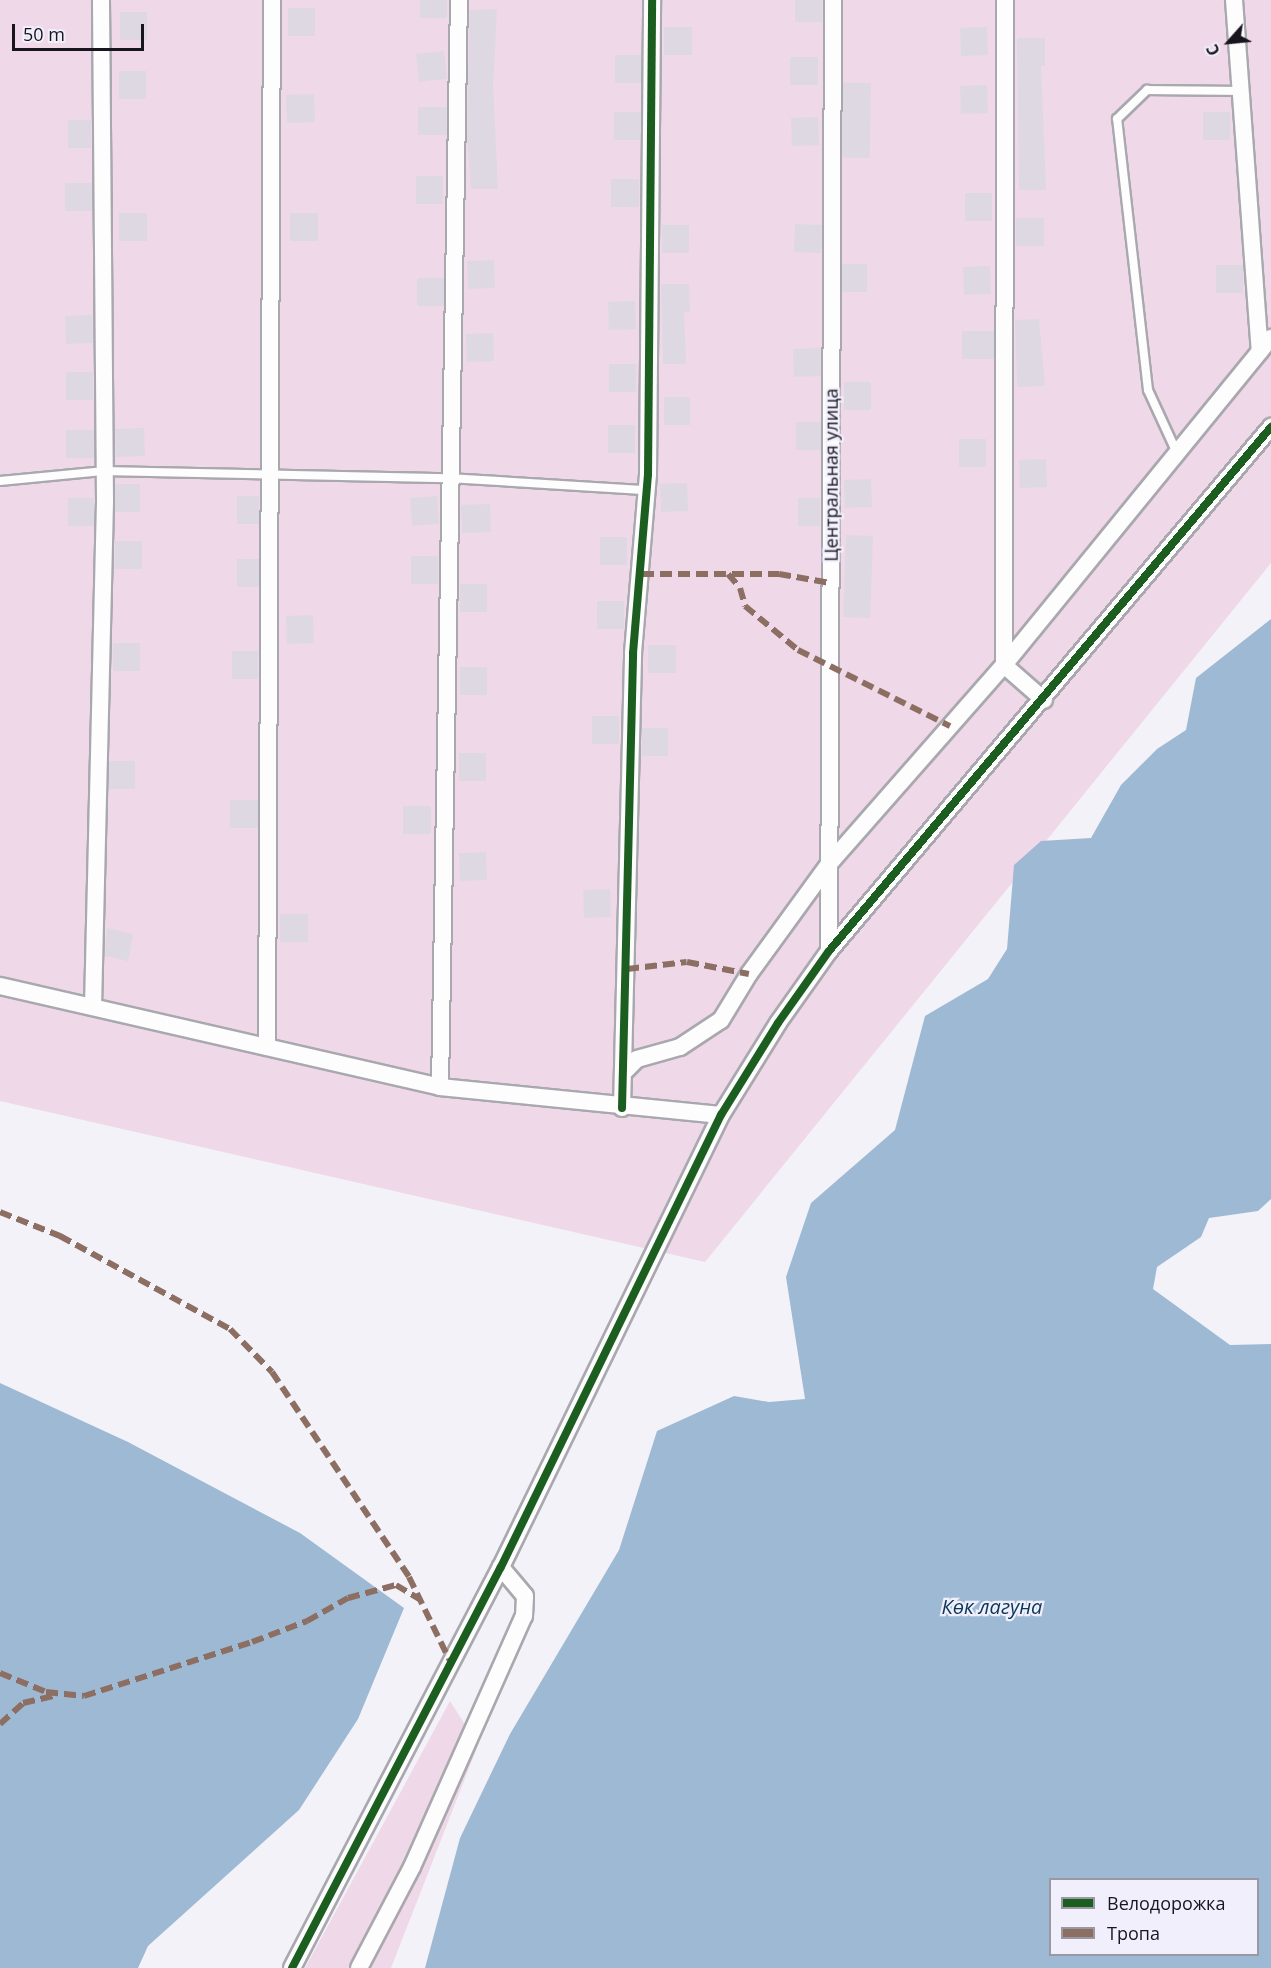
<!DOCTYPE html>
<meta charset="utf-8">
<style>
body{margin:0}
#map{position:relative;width:1271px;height:1968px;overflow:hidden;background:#f3f2f8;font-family:"Open Sans",sans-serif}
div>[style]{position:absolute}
.green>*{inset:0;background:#efd8e7}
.water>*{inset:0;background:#9eb9d3}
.building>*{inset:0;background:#ded8e3;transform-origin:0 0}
.roads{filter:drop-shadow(2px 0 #a9a8af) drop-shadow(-2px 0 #a9a8af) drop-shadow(0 2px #a9a8af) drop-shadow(0 -2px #a9a8af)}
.lane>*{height:8px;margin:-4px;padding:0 4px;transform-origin:4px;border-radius:4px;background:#fdfdfe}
.street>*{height:16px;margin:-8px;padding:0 8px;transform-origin:8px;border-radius:8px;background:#fdfdfe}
.quiet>*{height:6px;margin-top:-3px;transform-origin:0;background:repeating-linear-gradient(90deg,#8d6e63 0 12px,transparent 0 18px)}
.cycleway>*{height:8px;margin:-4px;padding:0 4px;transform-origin:4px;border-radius:4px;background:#1b5e20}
span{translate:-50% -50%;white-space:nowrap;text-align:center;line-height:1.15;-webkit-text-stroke:4.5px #f1effb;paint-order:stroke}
.street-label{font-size:18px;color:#18151f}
.water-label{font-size:20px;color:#093759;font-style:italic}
.legend{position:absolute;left:1049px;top:1878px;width:210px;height:78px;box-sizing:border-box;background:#f1effb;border:2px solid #9a98a3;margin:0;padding:8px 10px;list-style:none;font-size:18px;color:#18151f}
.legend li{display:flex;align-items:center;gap:12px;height:30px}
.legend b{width:30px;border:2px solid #9a98a3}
.north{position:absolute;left:1199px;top:12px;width:60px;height:60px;-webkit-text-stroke:4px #f1effb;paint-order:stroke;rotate:243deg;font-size:16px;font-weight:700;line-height:24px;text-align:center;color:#18151f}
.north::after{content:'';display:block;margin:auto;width:21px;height:27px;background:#18151f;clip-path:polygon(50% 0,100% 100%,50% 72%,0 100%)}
.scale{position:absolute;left:12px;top:24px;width:132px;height:27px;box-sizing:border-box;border:3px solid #18151f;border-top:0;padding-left:8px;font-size:18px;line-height:21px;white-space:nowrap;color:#18151f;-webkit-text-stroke:4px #f1effb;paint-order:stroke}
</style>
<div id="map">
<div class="green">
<div style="clip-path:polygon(0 0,1271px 0,1271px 563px,705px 1262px,0 1101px)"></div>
<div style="clip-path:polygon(450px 1701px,478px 1745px,391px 1968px,305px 1968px)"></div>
</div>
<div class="water">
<div style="clip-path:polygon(evenodd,1271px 619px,1271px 1199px,1258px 1211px,1209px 1218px,1201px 1237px,1157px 1267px,1153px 1289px,1230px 1345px,1271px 1344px,1271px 1968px,425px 1968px,460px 1838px,510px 1734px,619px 1550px,657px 1431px,734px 1396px,769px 1402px,805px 1399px,786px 1277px,811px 1203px,895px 1130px,925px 1016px,988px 979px,1007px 949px,1014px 865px,1041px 841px,1091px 838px,1121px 785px,1157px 749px,1186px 730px,1196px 678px,1271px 619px,1050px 1880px,1258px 1880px,1258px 1954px,1050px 1954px,1050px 1880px)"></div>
<div style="clip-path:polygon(0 1383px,128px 1442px,300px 1533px,404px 1608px,358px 1719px,299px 1810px,148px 1946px,138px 1968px,0 1968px)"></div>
</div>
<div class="building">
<div style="left:420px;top:0;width:27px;height:18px"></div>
<div style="left:795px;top:0;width:27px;height:22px"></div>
<div style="left:288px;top:8px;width:27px;height:28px"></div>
<div style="clip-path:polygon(497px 9px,493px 86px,498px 189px,471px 189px,467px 139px,470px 10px)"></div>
<div style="left:120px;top:12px;width:27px;height:28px"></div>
<div style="left:692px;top:27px;width:28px;height:28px;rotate:90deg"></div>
<div style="left:987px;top:27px;width:28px;height:27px;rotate:88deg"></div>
<div style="clip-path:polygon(1017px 38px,1045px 38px,1045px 66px,1041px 66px,1046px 190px,1019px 190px)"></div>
<div style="left:444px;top:51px;width:28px;height:28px;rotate:84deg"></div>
<div style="left:641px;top:55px;width:28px;height:26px;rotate:90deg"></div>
<div style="left:790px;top:57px;width:28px;height:28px"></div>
<div style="left:119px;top:71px;width:27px;height:28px"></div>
<div style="left:871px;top:83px;width:75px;height:28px;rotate:91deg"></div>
<div style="left:987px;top:85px;width:28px;height:27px;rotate:88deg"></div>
<div style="left:314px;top:94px;width:28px;height:28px;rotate:88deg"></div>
<div style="left:418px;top:107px;width:29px;height:28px"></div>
<div style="left:614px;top:112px;width:27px;height:28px"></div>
<div style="left:1230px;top:112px;width:28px;height:27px;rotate:90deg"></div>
<div style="left:818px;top:117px;width:28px;height:27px;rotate:88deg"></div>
<div style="left:68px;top:120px;width:23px;height:28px"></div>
<div style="left:443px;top:176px;width:28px;height:27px;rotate:90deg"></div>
<div style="left:611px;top:179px;width:28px;height:28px"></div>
<div style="left:65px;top:183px;width:27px;height:28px"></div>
<div style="left:965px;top:193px;width:27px;height:28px"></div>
<div style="left:119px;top:213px;width:28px;height:28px"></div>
<div style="left:290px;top:213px;width:28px;height:28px"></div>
<div style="left:1016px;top:218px;width:28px;height:28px"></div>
<div style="left:662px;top:225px;width:27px;height:28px"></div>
<div style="left:822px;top:225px;width:28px;height:27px;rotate:92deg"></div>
<div style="left:494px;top:260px;width:28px;height:27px;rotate:88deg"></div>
<div style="left:842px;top:264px;width:25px;height:28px"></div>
<div style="left:1216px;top:265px;width:27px;height:28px"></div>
<div style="left:990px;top:266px;width:28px;height:27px;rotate:88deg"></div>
<div style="left:417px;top:278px;width:27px;height:28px"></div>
<div style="clip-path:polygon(661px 284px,689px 284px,690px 312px,684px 312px,686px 364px,663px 364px)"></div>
<div style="left:635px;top:301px;width:28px;height:27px;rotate:88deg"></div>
<div style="left:92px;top:315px;width:28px;height:27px;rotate:88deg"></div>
<div style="clip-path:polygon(1039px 319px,1045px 386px,1017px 387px,1015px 320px)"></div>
<div style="left:994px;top:331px;width:28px;height:32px;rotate:90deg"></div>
<div style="left:493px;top:333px;width:28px;height:27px;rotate:88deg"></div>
<div style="left:820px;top:348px;width:28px;height:27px;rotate:88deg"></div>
<div style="left:636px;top:364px;width:28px;height:27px;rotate:90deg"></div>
<div style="left:66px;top:372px;width:27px;height:28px"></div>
<div style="left:844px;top:382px;width:27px;height:28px"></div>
<div style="left:664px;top:397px;width:26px;height:28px"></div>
<div style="left:821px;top:422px;width:28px;height:25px;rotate:90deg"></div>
<div style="left:608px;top:425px;width:27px;height:28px"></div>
<div style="left:144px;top:428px;width:28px;height:29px;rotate:88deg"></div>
<div style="left:66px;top:430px;width:28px;height:28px"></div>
<div style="left:959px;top:439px;width:27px;height:28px"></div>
<div style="left:1046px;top:459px;width:28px;height:27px;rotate:88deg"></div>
<div style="left:871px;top:479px;width:28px;height:27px;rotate:88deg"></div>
<div style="left:687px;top:483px;width:28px;height:27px;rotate:88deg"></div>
<div style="left:115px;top:484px;width:25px;height:28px"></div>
<div style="left:237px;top:496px;width:22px;height:28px"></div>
<div style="left:437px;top:496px;width:28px;height:27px;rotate:86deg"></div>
<div style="left:68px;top:498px;width:26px;height:28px"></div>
<div style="left:820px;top:498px;width:28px;height:22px;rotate:90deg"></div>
<div style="left:490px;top:504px;width:28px;height:29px;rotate:88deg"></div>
<div style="left:873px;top:536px;width:82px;height:27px;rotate:92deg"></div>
<div style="left:600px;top:537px;width:27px;height:28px"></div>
<div style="left:115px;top:541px;width:27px;height:28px"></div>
<div style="left:411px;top:556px;width:27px;height:28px"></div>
<div style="left:259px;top:559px;width:28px;height:22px;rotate:90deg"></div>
<div style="left:460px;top:584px;width:27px;height:28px"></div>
<div style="left:597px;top:601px;width:27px;height:28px"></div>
<div style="left:313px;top:615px;width:28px;height:27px;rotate:88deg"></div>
<div style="left:113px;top:643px;width:27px;height:28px"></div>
<div style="left:648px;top:645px;width:28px;height:28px"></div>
<div style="left:258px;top:651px;width:28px;height:26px;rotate:90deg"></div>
<div style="left:487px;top:667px;width:28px;height:27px;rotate:90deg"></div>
<div style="left:592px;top:716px;width:27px;height:28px"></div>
<div style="left:642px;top:728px;width:26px;height:28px"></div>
<div style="left:459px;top:753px;width:27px;height:28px"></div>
<div style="left:135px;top:761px;width:28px;height:26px;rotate:90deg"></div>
<div style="left:230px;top:800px;width:28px;height:28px"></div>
<div style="left:403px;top:806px;width:28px;height:28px"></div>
<div style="left:486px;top:852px;width:28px;height:27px;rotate:88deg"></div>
<div style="left:610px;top:889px;width:28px;height:27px;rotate:88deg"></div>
<div style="left:280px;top:914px;width:28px;height:28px"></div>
<div style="clip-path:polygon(107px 928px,133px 934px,128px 961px,105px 956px)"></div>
</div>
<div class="roads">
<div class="lane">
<div style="left:1177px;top:453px;width:69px;rotate:-114.7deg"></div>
<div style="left:1148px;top:390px;width:273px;rotate:-96.5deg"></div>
<div style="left:1117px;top:119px;width:42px;rotate:-44deg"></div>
<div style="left:1147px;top:90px;width:94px;rotate:0.6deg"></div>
<div style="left:0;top:481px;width:103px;rotate:-5.5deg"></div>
<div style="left:103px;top:471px;width:345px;rotate:1.2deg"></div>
<div style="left:448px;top:478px;width:199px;rotate:3.5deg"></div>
</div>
<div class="street">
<div style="left:1005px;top:0;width:665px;rotate:90.09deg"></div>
<div style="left:1004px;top:665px;width:53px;rotate:41.2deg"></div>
<div style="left:1234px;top:0;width:352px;rotate:85.8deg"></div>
<div style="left:829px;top:951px;width:951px;rotate:-89.76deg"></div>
<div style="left:0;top:986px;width:451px;rotate:12.9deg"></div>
<div style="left:440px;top:1087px;width:282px;rotate:5.7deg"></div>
<div style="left:93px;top:1007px;width:507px;rotate:-88.64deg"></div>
<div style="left:105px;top:500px;width:500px;rotate:-90.46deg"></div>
<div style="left:267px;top:1047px;width:1047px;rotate:-89.73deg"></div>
<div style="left:624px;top:1072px;width:18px;rotate:-45deg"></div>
<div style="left:637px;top:1059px;width:45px;rotate:-15.6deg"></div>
<div style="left:680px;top:1047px;width:49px;rotate:-33.4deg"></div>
<div style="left:721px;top:1020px;width:54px;rotate:-58.7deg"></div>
<div style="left:749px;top:974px;width:136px;rotate:-54deg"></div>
<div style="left:829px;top:864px;width:265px;rotate:-48.7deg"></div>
<div style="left:1004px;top:665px;width:422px;rotate:-50.8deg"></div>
<div style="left:440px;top:1087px;width:1087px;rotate:-89deg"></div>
<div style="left:622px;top:1108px;width:455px;rotate:-88.6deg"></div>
<div style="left:633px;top:653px;width:180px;rotate:-85.2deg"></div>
<div style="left:648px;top:474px;width:474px;rotate:-89.5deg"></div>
<div style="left:292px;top:1968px;width:452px;rotate:-62.5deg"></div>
<div style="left:501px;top:1567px;width:503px;rotate:-64.05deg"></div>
<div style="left:721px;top:1115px;width:108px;rotate:-58.2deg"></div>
<div style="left:778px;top:1023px;width:88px;rotate:-54.7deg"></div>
<div style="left:829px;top:951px;width:686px;rotate:-49.85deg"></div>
<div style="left:359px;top:1968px;width:114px;rotate:-62.3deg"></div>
<div style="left:412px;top:1867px;width:275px;rotate:-66deg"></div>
<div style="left:524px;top:1616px;width:20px;rotate:-87deg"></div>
<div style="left:525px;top:1596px;width:38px;rotate:-130deg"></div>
</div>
</div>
<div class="quiet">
<div style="left:642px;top:574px;width:137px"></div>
<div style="left:779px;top:574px;width:52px;rotate:10deg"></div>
<div style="left:728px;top:574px;width:18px;rotate:49deg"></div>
<div style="left:740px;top:588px;width:19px;rotate:74deg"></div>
<div style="left:745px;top:606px;width:69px;rotate:39.7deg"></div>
<div style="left:798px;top:650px;width:170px;rotate:26.6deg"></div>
<div style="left:627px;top:969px;width:60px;rotate:-6.7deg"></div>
<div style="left:687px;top:962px;width:63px;rotate:11deg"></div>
<div style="left:0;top:1212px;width:65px;rotate:21.8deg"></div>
<div style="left:60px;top:1236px;width:194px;rotate:28.7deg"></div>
<div style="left:230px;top:1329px;width:60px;rotate:45.7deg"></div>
<div style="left:272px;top:1372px;width:247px;rotate:56.2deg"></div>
<div style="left:409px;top:1577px;width:96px;rotate:64deg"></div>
<div style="left:0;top:1673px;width:50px;rotate:22.4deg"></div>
<div style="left:46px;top:1692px;width:38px;rotate:6deg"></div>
<div style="left:84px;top:1696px;width:176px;rotate:-17.8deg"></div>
<div style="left:252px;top:1642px;width:59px;rotate:-20.9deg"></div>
<div style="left:307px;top:1621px;width:47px;rotate:-29.3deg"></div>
<div style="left:348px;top:1598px;width:50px;rotate:-15.2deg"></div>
<div style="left:396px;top:1585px;width:27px;rotate:31deg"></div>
<div style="left:0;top:1724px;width:31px;rotate:-42deg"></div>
<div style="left:23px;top:1703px;width:35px;rotate:-13deg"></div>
</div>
<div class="cycleway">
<div style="left:622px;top:1108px;width:455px;rotate:-88.6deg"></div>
<div style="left:633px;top:653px;width:180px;rotate:-85.2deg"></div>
<div style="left:648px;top:474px;width:474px;rotate:-89.5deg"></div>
<div style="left:292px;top:1968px;width:452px;rotate:-62.5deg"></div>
<div style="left:501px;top:1567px;width:503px;rotate:-64.05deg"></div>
<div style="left:721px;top:1115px;width:108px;rotate:-58.2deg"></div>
<div style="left:778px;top:1023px;width:88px;rotate:-54.7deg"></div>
<div style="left:829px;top:951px;width:686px;rotate:-49.85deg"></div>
</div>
<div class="street-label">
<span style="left:831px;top:475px;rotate:-90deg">Центральная улица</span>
</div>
<div class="water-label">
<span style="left:992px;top:1606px">Көк лагуна</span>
</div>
<ul class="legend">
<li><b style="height:8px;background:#1b5e20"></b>Велодорожка</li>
<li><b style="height:8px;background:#8d6e63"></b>Тропа</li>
</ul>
<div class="north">С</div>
<div class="scale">50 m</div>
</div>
